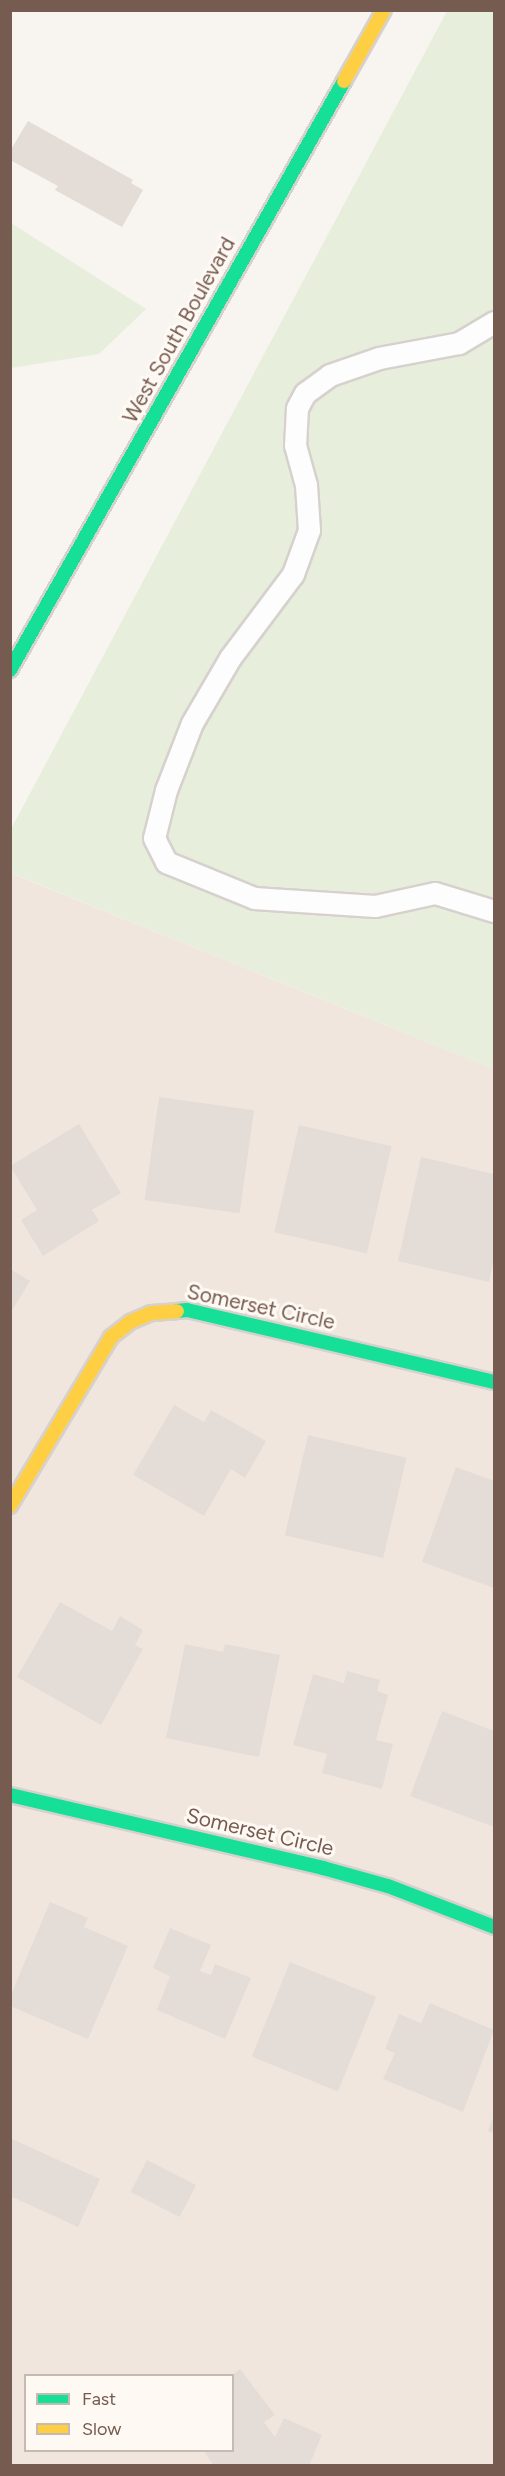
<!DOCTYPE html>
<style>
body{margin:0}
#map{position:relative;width:505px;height:2476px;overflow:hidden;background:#f8f4f0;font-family:Figtree,sans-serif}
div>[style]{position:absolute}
.residential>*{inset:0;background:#f0e6de}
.green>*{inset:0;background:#e7eedc}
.building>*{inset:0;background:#e4ddd7;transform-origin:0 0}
.roads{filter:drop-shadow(2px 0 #d7d1ce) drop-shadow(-2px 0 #d7d1ce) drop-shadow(0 2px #d7d1ce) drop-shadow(0 -2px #d7d1ce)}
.lane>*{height:21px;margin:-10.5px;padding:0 10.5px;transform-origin:10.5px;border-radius:10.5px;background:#fefdfd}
.fast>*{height:14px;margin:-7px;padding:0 7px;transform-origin:7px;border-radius:7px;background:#16e098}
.slow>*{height:14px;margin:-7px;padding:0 7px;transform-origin:7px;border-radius:7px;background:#ffcf43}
span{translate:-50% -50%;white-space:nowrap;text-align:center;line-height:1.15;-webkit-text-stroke:6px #fef9f3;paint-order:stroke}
.street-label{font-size:21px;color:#755b50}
.frame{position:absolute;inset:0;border:12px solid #755b50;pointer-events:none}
.legend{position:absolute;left:24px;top:2374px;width:210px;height:78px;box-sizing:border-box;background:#fef9f3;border:2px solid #c7bab2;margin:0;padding:8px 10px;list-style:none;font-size:18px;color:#755b50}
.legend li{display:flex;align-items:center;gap:12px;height:30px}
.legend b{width:30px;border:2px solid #c7bab2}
</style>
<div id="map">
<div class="residential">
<div style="clip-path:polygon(evenodd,10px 873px,494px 1069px,494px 2465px,11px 2465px,10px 873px,26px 2376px,232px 2376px,232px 2450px,26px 2450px,26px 2376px)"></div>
</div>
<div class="green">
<div style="clip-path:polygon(447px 11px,494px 11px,494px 1069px,11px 873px,11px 829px)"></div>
<div style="clip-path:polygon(10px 223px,11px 223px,146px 309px,99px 354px,11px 368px)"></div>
</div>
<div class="building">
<div style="clip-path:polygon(28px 121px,133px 180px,131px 183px,143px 190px,122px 227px,55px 190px,58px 186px,10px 160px,10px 151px)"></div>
<div style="left:159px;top:1097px;width:96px;height:104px;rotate:8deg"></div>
<div style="clip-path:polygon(79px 1124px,121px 1193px,92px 1210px,99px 1221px,43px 1256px,21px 1220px,37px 1210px,10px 1166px)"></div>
<div style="left:299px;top:1125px;width:95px;height:110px;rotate:13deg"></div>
<div style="clip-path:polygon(421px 1157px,494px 1174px,494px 1259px,489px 1282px,398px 1261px)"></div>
<div style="clip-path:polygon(10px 1269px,30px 1281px,10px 1314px)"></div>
<div style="clip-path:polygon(174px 1405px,204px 1422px,211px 1410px,266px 1441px,245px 1478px,231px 1469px,204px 1516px,133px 1475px)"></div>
<div style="left:308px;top:1435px;width:101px;height:103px;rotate:13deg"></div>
<div style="clip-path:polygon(456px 1467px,494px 1481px,494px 1588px,422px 1562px)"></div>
<div style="clip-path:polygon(60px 1602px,112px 1631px,120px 1616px,143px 1630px,135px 1645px,143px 1649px,101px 1725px,17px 1677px)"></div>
<div style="clip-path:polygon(185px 1644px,223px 1652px,225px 1644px,280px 1655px,259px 1757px,166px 1738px)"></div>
<div style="clip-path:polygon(347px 1671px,380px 1680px,377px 1691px,388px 1695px,376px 1740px,393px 1744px,382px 1789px,322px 1773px,327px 1754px,293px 1745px,313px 1674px,344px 1683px)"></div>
<div style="clip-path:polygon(442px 1711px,494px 1731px,494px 1827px,410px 1796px)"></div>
<div style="clip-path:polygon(50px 1902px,88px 1918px,84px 1927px,128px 1946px,88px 2039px,10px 2006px,10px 1997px)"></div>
<div style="clip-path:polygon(170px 1928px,211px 1945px,200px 1971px,211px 1975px,215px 1964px,251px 1978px,225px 2039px,157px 2010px,170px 1976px,153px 1968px)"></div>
<div style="left:290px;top:1962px;width:93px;height:102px;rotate:22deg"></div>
<div style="clip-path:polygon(430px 2003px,494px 2030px,463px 2112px,383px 2079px,395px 2053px,385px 2049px,399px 2014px,421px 2023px)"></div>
<div style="clip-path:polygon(494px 2115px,494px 2133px,488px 2131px)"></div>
<div style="clip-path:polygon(10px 2138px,100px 2179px,78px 2227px,10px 2196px)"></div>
<div style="left:147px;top:2160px;width:55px;height:36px;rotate:27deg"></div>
<div style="clip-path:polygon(240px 2369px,275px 2415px,264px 2422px,275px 2437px,284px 2418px,322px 2435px,309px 2466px,214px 2466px,203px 2450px,232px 2450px,232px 2375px)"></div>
</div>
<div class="roads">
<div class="lane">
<div style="left:494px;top:322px;width:41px;rotate:149deg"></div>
<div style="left:459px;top:343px;width:81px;rotate:169.4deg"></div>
<div style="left:379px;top:358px;width:52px;rotate:160.9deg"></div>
<div style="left:330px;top:375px;width:31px;rotate:144deg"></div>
<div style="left:305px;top:393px;width:17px;rotate:118deg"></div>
<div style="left:297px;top:408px;width:37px;rotate:93deg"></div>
<div style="left:295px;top:445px;width:41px;rotate:74.6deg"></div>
<div style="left:306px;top:485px;width:45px;rotate:86.2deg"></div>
<div style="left:309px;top:530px;width:47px;rotate:110deg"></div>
<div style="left:293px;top:574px;width:105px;rotate:126.9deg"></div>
<div style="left:230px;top:658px;width:75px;rotate:120.3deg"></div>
<div style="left:192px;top:723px;width:72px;rotate:111.2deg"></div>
<div style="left:166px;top:790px;width:49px;rotate:104deg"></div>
<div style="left:154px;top:838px;width:27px;rotate:63deg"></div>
<div style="left:166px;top:862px;width:95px;rotate:22.2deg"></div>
<div style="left:254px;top:898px;width:121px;rotate:3.8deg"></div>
<div style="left:375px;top:906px;width:61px;rotate:-12.2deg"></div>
<div style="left:435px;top:893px;width:62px;rotate:17deg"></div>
</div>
<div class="fast">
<div style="left:10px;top:670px;width:677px;rotate:-60.44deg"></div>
<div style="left:177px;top:1311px;width:10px;rotate:-6deg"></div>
<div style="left:187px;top:1310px;width:315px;rotate:13.2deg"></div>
<div style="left:10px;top:1795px;width:321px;rotate:13.1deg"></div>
<div style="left:323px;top:1868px;width:67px;rotate:15.5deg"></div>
<div style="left:388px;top:1886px;width:114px;rotate:21.1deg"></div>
</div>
<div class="slow">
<div style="left:344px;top:81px;width:81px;rotate:-60.6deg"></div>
<div style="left:10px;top:1506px;width:197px;rotate:-59.1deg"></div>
<div style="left:111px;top:1337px;width:24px;rotate:-38deg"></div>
<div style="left:130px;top:1322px;width:23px;rotate:-23deg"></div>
<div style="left:151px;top:1313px;width:26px;rotate:-4deg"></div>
</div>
</div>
<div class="street-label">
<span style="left:179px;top:330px;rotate:-61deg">West South Boulevard</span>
<span style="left:261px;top:1307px;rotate:12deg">Somerset Circle</span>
<span style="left:260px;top:1832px;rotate:13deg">Somerset Circle</span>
</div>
<div class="frame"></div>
<ul class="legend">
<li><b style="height:8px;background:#16e098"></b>Fast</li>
<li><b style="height:8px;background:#ffcf43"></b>Slow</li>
</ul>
</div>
